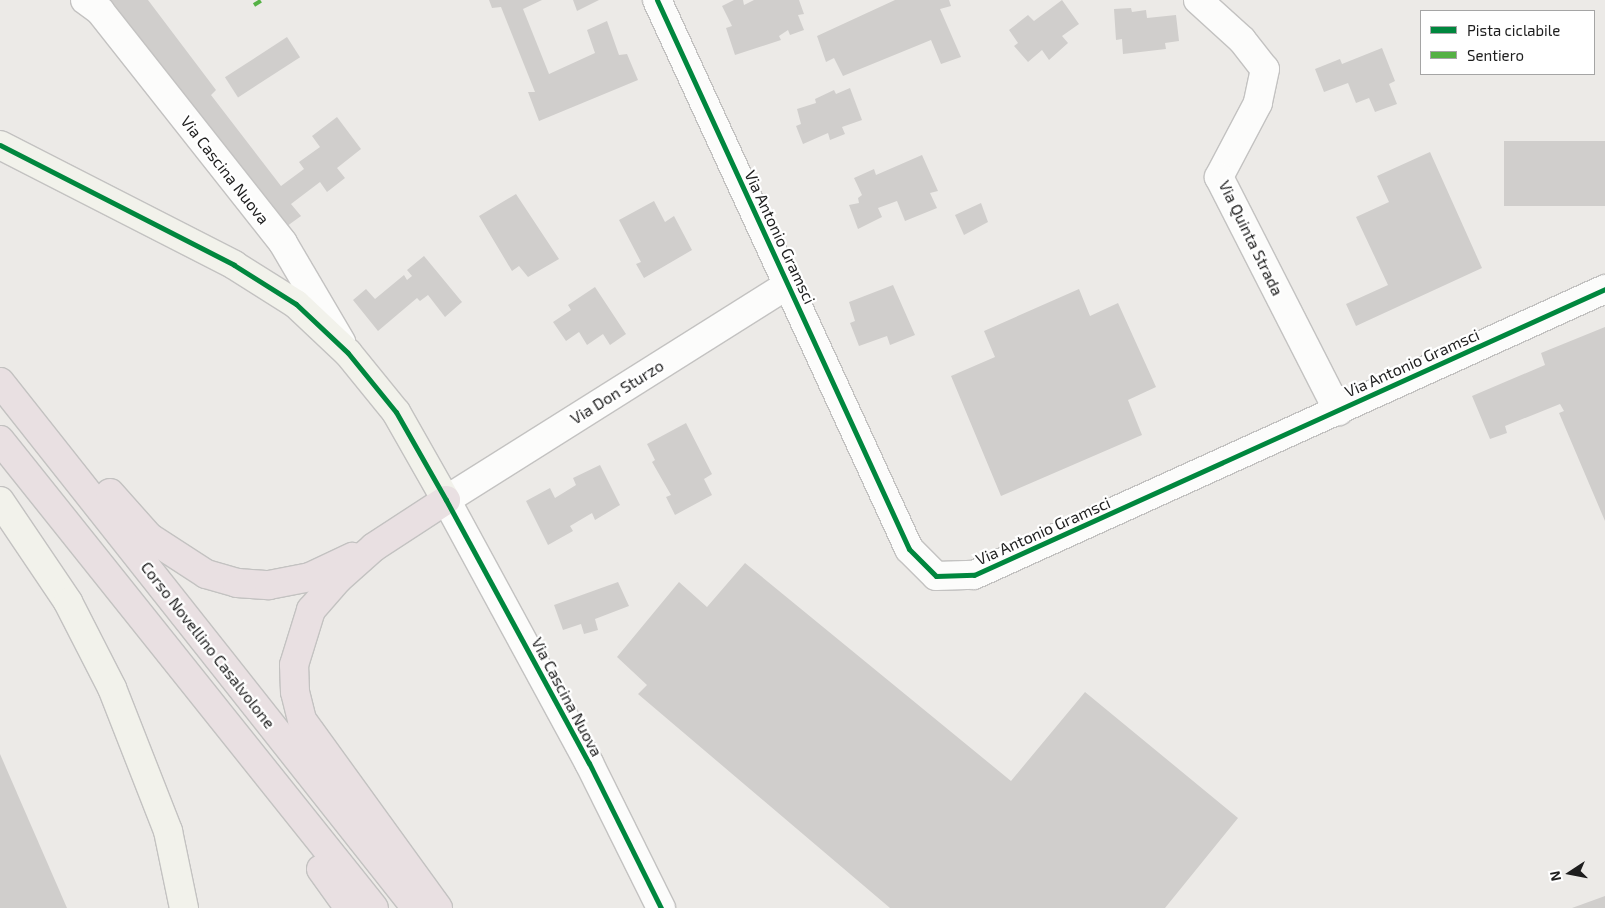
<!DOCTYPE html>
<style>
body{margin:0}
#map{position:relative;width:1605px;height:908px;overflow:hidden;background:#eceae7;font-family:"Exo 2",sans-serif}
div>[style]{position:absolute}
.building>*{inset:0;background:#d0cecc;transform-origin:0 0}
.roads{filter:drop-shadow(1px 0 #c3c2c1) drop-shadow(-1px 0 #c3c2c1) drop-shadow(0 1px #c3c2c1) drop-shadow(0 -1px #c3c2c1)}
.street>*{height:28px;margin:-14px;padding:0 14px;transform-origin:14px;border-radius:14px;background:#fcfcfb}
.secondary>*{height:28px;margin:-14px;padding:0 14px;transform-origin:14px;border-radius:14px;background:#f2f2eb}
.highway>*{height:28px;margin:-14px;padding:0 14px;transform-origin:14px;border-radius:14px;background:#e9e0e2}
.quiet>*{height:4px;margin-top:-2px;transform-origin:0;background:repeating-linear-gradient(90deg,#55b145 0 8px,transparent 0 12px)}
.cycleway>*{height:5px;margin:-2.5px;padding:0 2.5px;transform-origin:2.5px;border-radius:2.5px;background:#00873e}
span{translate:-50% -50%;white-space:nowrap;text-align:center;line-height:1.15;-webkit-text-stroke:4.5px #fff;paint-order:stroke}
.street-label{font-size:16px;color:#1e1e1e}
.legend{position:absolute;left:1420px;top:10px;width:175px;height:65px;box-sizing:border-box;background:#fff;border:1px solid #a5a5a5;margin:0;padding:6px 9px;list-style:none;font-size:15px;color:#1e1e1e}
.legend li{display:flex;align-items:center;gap:10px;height:25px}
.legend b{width:25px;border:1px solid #a5a5a5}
.north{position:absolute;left:1545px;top:848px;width:50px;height:50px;-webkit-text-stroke:4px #fff;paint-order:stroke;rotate:259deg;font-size:14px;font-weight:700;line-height:20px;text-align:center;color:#1e1e1e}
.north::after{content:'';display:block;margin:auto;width:18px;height:22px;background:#1e1e1e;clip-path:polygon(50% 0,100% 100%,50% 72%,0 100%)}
</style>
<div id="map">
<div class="building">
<div style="clip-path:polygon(105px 0,148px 0,216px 90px,211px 95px,281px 186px,304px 169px,299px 162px,320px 147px,312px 136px,337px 117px,361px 149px,337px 168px,345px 178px,327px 192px,320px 182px,291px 204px,301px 216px,283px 229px)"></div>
<div style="clip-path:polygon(489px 0,542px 0,523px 9px,549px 74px,595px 53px,587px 30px,607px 21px,619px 55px,627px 54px,638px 80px,539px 121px,528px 92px,535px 92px,501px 7px,492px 8px)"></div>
<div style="clip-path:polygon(573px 0,599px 0,577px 11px)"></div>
<div style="clip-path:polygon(734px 0,743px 0,744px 5px,754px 0,799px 0,804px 14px,798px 15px,804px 30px,790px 35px,788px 30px,779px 36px,781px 40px,735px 55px,726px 28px,732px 26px,722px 6px)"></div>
<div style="clip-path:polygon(949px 0,951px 6px,940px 9px,961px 57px,941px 64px,931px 40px,843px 76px,834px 58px,826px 62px,817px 36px,895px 0)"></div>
<div style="clip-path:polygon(1062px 0,1079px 24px,1062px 36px,1068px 43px,1049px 60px,1042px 50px,1028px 62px,1014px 46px,1018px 43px,1009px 30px,1028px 15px,1034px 21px)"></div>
<div style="clip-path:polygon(1131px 8px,1132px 12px,1146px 10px,1147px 18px,1176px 15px,1179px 41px,1165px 43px,1166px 49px,1123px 54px,1122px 39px,1116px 40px,1114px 9px)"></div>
<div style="left:287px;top:37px;width:24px;height:74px;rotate:57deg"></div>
<div style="clip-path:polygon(1382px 48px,1395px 81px,1389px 84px,1397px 104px,1375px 112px,1369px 98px,1356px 103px,1348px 83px,1324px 92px,1315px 69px,1340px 59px,1342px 64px)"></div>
<div style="clip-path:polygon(850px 88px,862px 120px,842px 127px,845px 134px,830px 140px,828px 133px,803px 144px,796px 126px,801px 124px,797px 109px,816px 103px,815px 99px,834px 90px,836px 94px)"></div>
<div style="left:1605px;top:141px;width:65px;height:101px;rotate:90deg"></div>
<div style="clip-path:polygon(1430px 152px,1482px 268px,1356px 326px,1346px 304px,1388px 285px,1356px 217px,1389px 202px,1377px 176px)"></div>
<div style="clip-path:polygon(922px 155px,938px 191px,930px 193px,937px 208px,905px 221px,897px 201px,878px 208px,882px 217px,858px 229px,849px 205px,859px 203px,858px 198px,862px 195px,854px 178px,874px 169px,876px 175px)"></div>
<div style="clip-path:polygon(516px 194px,559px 259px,528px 277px,519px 266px,512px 271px,479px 216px)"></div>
<div style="clip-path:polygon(654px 201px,665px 222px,674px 216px,692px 250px,644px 278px,636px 264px,641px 262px,619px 220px)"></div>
<div style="clip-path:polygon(981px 203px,988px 222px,964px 235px,955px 215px)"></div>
<div style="clip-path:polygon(424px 256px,462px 302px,445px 317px,428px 295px,420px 301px,417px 298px,378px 331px,353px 300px,366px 289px,375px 299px,404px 275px,407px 280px,412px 276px,407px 270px)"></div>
<div style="clip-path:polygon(893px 285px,915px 335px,890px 345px,887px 336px,859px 346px,850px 323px,855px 321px,849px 302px)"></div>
<div style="clip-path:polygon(595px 287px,626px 334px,610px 345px,603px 334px,587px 345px,579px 332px,566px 341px,553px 322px,571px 310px,568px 305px)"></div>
<div style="clip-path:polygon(1079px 289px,1090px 316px,1118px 303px,1156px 387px,1128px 400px,1142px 435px,1001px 496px,951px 376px,995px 357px,984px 331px)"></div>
<div style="clip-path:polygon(1605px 327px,1605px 521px,1559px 413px,1564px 411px,1560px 404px,1505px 426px,1507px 433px,1490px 439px,1472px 396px,1545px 365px,1541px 353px)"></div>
<div style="clip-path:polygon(686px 423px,712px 474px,704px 479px,712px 495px,675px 515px,666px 497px,671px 495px,652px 462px,655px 460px,647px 444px)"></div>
<div style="clip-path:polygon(600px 465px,620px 505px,595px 520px,592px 513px,570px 526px,573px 531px,548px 545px,526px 501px,550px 488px,555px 498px,576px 485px,573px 478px)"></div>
<div style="clip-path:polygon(745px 563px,1011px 781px,1085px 692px,1238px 818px,1165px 908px,890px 908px,638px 694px,647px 685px,617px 657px,679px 582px,707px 607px)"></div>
<div style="clip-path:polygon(618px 582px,629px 606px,595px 619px,598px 630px,584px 634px,581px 624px,563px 630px,554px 605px)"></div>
<div style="clip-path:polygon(0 754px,67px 908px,0 908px)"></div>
<div style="clip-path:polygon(1605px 896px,1605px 908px,1572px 908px)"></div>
</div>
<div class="roads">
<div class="street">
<div style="left:85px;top:0;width:19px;rotate:36deg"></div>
<div style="left:100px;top:11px;width:295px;rotate:51.7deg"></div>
<div style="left:283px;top:243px;width:115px;rotate:59.6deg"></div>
<div style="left:657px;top:0;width:604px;rotate:65.34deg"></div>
<div style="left:909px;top:549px;width:38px;rotate:45deg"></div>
<div style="left:936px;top:576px;width:38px;rotate:-2deg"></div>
<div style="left:974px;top:575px;width:693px;rotate:-24.38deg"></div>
<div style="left:1198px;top:0;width:59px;rotate:42.3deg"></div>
<div style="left:1242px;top:40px;width:37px;rotate:52deg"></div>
<div style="left:1265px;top:69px;width:35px;rotate:102deg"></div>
<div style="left:1258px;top:103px;width:84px;rotate:117.8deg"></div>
<div style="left:1219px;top:177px;width:263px;rotate:63deg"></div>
<div style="left:661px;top:908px;width:162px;rotate:-116.4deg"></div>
<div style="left:589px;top:763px;width:299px;rotate:-118.5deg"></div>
<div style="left:446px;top:500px;width:405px;rotate:-32.2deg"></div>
</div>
<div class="secondary">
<div style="left:0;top:145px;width:263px;rotate:27.1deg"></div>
<div style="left:234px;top:265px;width:73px;rotate:32.2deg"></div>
<div style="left:296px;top:304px;width:71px;rotate:43.3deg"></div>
<div style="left:348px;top:353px;width:76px;rotate:50.9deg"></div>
<div style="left:396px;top:412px;width:101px;rotate:60.4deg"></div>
<div style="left:0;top:501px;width:122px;rotate:56deg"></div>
<div style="left:68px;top:602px;width:97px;rotate:62.9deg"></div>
<div style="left:112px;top:688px;width:154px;rotate:68.6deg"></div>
<div style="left:168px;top:831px;width:79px;rotate:78.3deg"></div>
</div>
<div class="highway">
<div style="left:0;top:382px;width:671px;rotate:51.66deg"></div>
<div style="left:0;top:440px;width:599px;rotate:51.37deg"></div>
<div style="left:110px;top:493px;width:59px;rotate:48.4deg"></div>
<div style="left:149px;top:537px;width:68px;rotate:33deg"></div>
<div style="left:206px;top:574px;width:32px;rotate:16deg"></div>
<div style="left:237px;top:583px;width:32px;rotate:4deg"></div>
<div style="left:269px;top:585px;width:42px;rotate:-11deg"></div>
<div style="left:310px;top:577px;width:47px;rotate:-25.5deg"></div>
<div style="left:321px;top:869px;width:48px;rotate:54.3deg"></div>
<div style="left:438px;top:908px;width:232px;rotate:-125.9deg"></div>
<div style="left:302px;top:720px;width:29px;rotate:-104deg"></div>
<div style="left:295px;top:692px;width:27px;rotate:-92deg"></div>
<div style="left:294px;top:665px;width:58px;rotate:-72.8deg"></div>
<div style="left:311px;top:610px;width:41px;rotate:-48.9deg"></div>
<div style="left:338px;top:579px;width:48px;rotate:-41.6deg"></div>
<div style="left:374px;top:547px;width:86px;rotate:-33.1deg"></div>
</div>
</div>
<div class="quiet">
<div style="left:254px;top:5px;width:9px;rotate:-32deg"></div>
</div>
<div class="cycleway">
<div style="left:657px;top:0;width:604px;rotate:65.34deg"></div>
<div style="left:909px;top:549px;width:38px;rotate:45deg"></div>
<div style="left:936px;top:576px;width:38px;rotate:-2deg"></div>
<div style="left:974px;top:575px;width:693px;rotate:-24.38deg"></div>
<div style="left:0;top:145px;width:263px;rotate:27.1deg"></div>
<div style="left:234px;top:265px;width:73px;rotate:32.2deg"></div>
<div style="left:296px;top:304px;width:71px;rotate:43.3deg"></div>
<div style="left:348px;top:353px;width:76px;rotate:50.9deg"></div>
<div style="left:396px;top:412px;width:101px;rotate:60.4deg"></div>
<div style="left:446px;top:500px;width:299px;rotate:61.5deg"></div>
<div style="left:589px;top:763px;width:162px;rotate:63.6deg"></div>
</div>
<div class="street-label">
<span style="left:225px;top:170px;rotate:52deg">Via Cascina Nuova</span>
<span style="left:780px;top:237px;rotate:65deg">Via Antonio Gramsci</span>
<span style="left:1251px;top:238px;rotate:64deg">Via Quinta Strada</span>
<span style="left:1412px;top:363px;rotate:-24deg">Via Antonio Gramsci</span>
<span style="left:617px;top:392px;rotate:-32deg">Via Don Sturzo</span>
<span style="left:1043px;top:531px;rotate:-24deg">Via Antonio Gramsci</span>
<span style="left:208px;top:645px;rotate:52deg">Corso Novellino Casalvolone</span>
<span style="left:567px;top:697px;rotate:62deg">Via Cascina Nuova</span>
</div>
<ul class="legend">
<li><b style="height:6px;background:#00873e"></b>Pista ciclabile</li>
<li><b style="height:6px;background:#55b145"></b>Sentiero</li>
</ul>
<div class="north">N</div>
</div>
